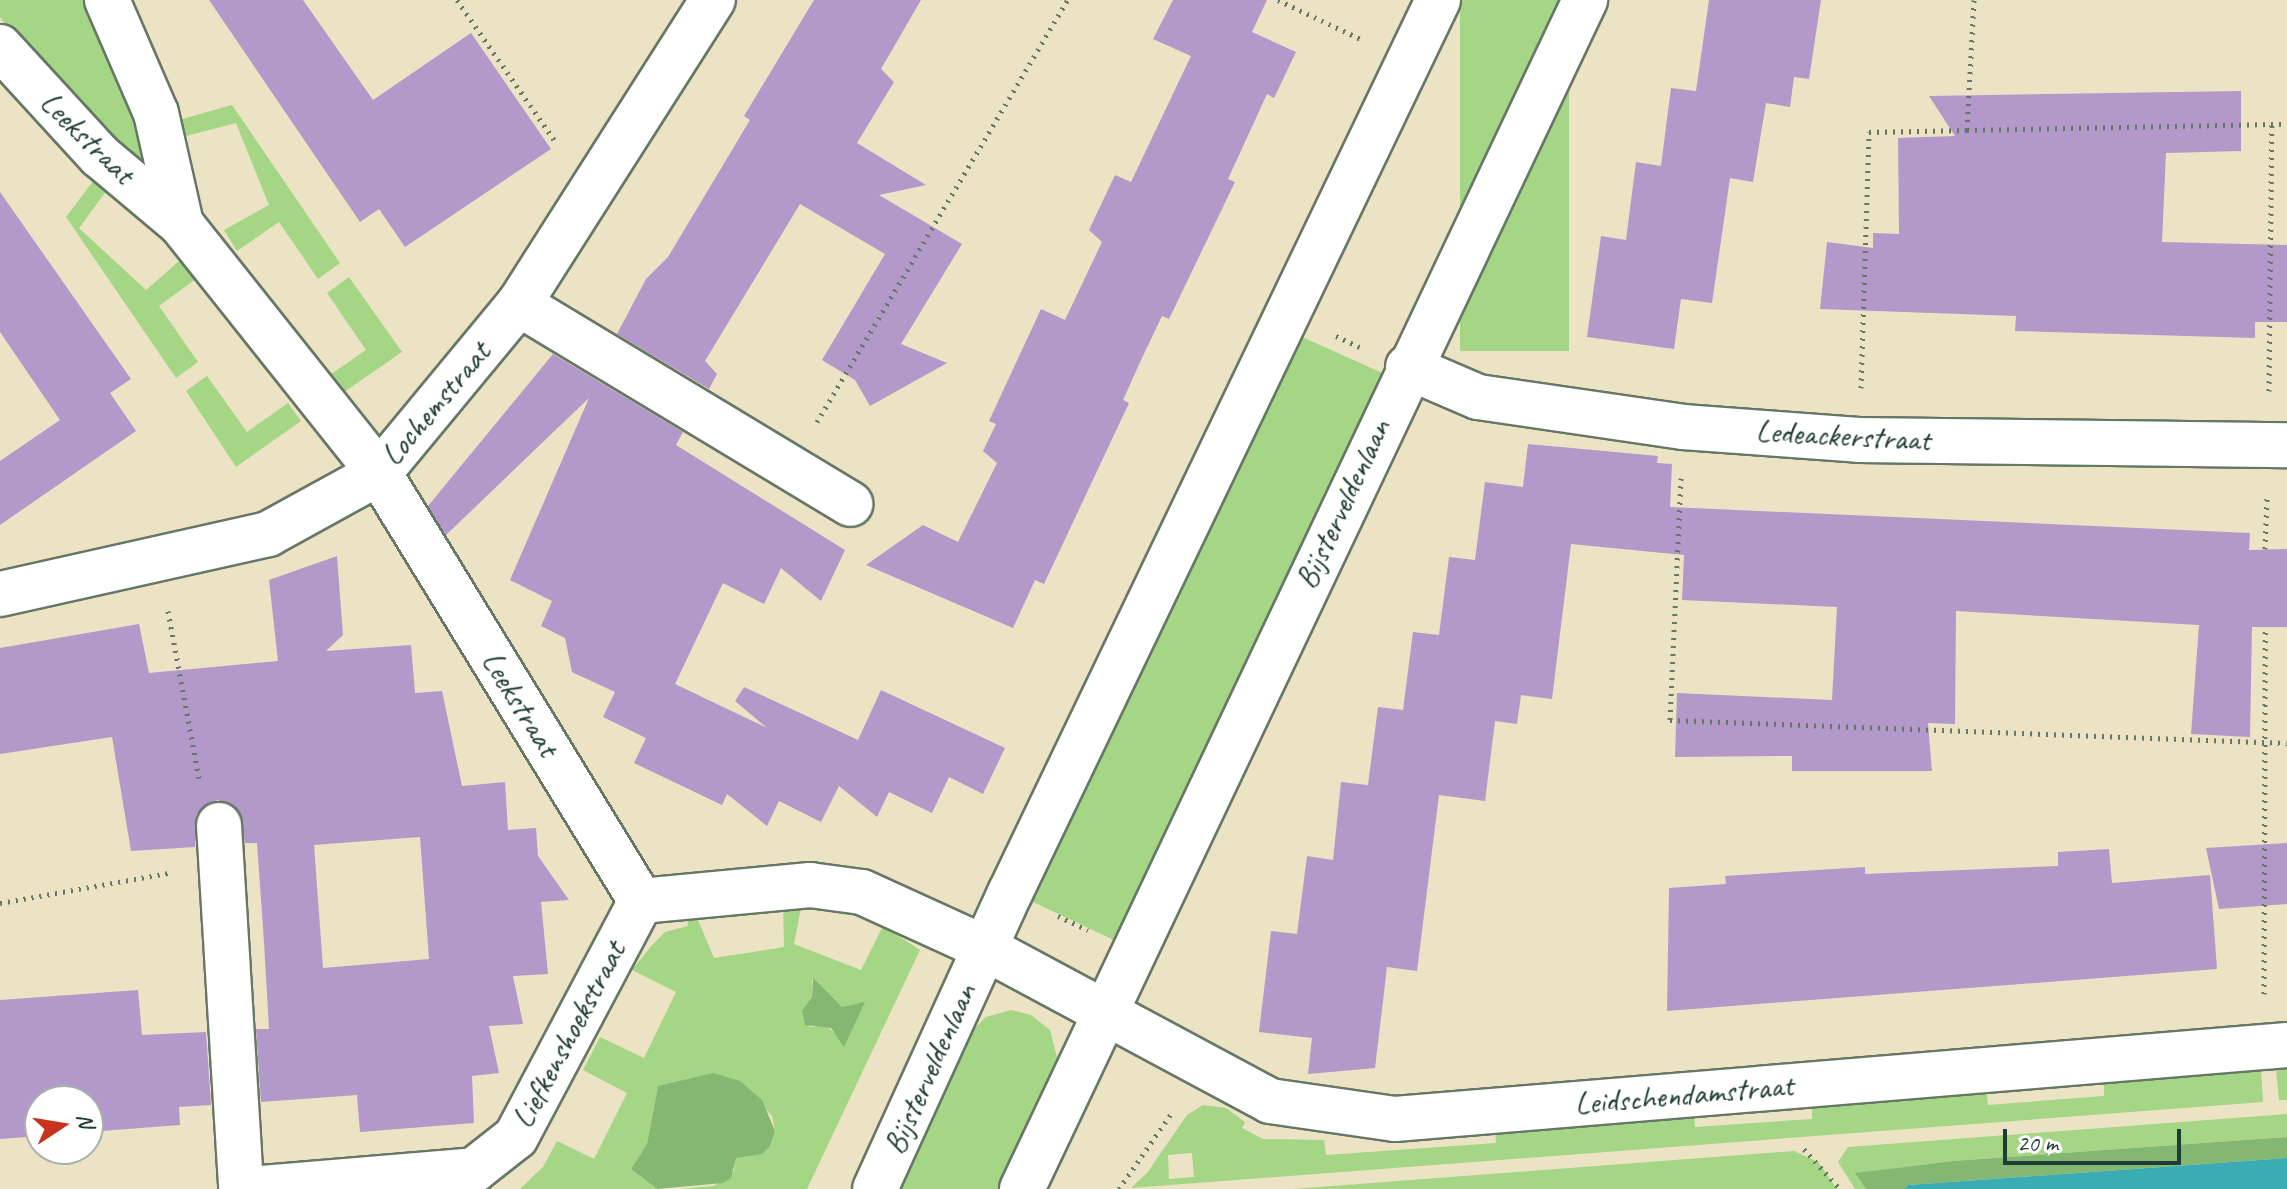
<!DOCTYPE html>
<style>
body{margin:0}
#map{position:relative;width:2287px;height:1189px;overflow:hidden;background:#ebe3c3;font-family:Caveat,sans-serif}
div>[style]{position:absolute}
.green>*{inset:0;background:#a4d685;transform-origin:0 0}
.forest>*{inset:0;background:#83b772}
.water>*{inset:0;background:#3aacb3}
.building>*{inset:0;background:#b299c9}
.path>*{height:5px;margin-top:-2.5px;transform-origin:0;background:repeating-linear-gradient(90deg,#676 0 2px,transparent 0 8px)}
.roads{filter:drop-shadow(2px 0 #676) drop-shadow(-2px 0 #676) drop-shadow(0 2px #676) drop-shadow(0 -2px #676)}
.minor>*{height:44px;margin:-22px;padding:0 22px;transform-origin:22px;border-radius:22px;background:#fff}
span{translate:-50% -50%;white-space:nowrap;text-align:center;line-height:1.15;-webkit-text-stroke:6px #fff;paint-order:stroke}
.street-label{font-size:32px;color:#1f3d34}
.north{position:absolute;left:24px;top:1085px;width:80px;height:80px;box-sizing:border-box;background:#fff;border:2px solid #a5b1ae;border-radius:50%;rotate:78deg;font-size:22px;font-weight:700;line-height:32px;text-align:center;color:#1f3d34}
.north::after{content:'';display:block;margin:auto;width:28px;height:36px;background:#c8321e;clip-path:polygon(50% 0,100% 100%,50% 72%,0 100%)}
.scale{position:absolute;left:2003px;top:1129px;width:178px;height:36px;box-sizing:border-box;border:4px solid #1f3d34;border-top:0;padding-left:10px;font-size:24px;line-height:28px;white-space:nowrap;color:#1f3d34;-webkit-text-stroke:6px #fff;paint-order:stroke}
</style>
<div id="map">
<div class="green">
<div style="clip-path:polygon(0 0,86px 0,118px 66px,148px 157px,138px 160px,101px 129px,21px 46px,0 17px)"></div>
<div style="left:1460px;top:0;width:109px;height:351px"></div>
<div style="clip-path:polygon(232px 105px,340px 263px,318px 279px,279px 222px,237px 251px,224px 230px,269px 205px,236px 123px,186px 136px,179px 120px)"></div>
<div style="clip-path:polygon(97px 176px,110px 186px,79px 228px,146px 290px,185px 256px,200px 276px,159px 306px,198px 362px,176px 378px,66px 217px)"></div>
<div style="clip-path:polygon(349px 277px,402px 352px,337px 397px,324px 379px,366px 350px,327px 293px)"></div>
<div style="clip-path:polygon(1300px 336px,1389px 376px,1118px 942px,1033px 902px,1035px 895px)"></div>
<div style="clip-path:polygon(207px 376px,247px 432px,288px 403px,301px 421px,236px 467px,186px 391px)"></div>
<div style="clip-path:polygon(evenodd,803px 897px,794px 944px,861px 970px,883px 926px,920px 950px,807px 1189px,678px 1189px,714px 1186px,734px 1171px,735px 1158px,770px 1146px,775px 1131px,772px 1116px,740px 1081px,658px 1086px,647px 1144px,631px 1169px,657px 1189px,520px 1189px,543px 1167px,557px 1141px,594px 1159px,627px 1093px,583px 1070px,600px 1037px,644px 1058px,676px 992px,632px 970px,652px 945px,665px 932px,688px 926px,687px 918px,695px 913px,714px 958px,784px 947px,783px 898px,803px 897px,812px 979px,842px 1007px,863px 1003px,838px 1036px,825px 1025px,810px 1027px,802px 1012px,812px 997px,812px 979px)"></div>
<div style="clip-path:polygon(1011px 1010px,1031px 1015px,1050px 1030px,1059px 1065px,1002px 1189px,894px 1189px,968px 1035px,986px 1017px)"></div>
<div style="clip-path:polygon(2287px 1067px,2287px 1100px,2279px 1100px,2276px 1068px)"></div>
<div style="clip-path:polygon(evenodd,2261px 1069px,2263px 1102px,1131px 1188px,1147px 1173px,1187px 1115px,1203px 1105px,1226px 1108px,1245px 1122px,1242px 1128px,1263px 1139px,1324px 1140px,1326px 1155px,1496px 1143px,1495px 1127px,1694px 1112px,1695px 1127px,1812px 1119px,1812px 1103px,1986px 1090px,1988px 1105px,2104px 1096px,2104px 1081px,2261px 1069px,1192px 1153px,1194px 1177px,1169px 1179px,1168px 1155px,1192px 1153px)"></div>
<div style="clip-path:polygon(2287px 1114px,2287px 1137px,1953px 1161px,1856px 1173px,1866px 1189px,1855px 1189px,1838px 1162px,1848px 1147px)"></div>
<div style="clip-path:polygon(1794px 1151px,1818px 1162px,1837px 1189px,1293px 1189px)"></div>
</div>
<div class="forest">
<div style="clip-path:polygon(813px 978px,842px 1007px,865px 1002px,844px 1047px,831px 1028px,805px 1025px,802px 1011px,812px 997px)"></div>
<div style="clip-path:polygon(713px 1073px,740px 1081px,762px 1100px,775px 1131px,770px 1146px,762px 1154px,736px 1158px,731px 1178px,723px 1183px,657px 1189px,631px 1169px,647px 1144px,658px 1086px)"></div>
<div style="clip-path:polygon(2287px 1137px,2287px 1158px,1908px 1185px,1905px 1189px,1866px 1189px,1855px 1173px,1953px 1161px)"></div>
</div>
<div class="water">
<div style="clip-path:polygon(2287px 1158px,2287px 1189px,1905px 1189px,1908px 1185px)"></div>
</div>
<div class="building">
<div style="clip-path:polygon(209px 0,303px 0,373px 100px,471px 33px,551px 149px,405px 247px,379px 209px,360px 222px)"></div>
<div style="clip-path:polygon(814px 0,921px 0,881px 69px,894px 82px,857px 143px,926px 185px,879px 195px,962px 244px,901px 344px,947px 363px,870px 406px,855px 380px,822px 360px,885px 254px,800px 204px,705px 361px,717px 374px,709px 389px,617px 334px,646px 279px,668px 257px,750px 120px,744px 116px)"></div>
<div style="clip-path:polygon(1173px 0,1267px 0,1252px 32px,1296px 52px,1274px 98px,1267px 94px,1228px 179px,1235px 182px,1169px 319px,1162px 316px,1142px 358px,1123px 400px,1129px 403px,1044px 584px,1035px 580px,1013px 628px,866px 565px,923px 525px,958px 542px,997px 463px,983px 451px,996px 424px,989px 421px,1041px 309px,1065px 320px,1102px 242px,1089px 230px,1115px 175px,1131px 182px,1191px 56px,1153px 39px)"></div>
<div style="clip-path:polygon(1709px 0,1821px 0,1809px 79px,1794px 77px,1790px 107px,1766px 103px,1753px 182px,1730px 178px,1712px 303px,1681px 299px,1674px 349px,1587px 337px,1601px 236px,1626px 240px,1636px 162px,1661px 166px,1671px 88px,1696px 91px)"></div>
<div style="clip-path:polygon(2241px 91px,2241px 151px,2166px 153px,2162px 242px,2287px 245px,2287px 322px,2255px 322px,2255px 338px,2015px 331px,2016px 316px,1820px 309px,1827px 242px,1873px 248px,1873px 233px,1899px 234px,1898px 138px,1955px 136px,1929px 96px)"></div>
<div style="clip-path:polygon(0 192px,131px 379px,110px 393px,136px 431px,0 525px,0 461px,60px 420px,0 332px)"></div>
<div style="clip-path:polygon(553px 354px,683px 432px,676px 445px,845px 550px,821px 601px,781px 568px,764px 604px,723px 583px,675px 684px,767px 728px,735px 701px,744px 687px,858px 740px,881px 690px,1005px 748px,983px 794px,949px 777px,932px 813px,889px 792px,877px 817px,839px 786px,821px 822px,779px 801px,767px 826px,727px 794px,722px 805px,634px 763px,646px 738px,603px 717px,615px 692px,572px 672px,565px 638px,541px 626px,552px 601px,510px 580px,589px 398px,446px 535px,428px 506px)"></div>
<div style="clip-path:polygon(1528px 444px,1658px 456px,1657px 463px,1672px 464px,1670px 507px,2250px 533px,2249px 550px,2287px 549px,2287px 627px,2252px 627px,2250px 737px,2191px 734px,2199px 625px,1956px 611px,1955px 724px,1928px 723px,1932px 771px,1792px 771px,1792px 756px,1675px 757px,1677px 693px,1832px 700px,1837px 607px,1682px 600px,1684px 555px,1571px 544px,1552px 699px,1521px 695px,1517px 724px,1495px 721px,1485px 801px,1439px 795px,1417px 971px,1387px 967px,1375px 1068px,1308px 1074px,1312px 1038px,1259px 1032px,1271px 931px,1297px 934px,1307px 856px,1333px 860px,1341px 782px,1368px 785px,1378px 707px,1403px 710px,1413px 632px,1439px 635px,1449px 557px,1475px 560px,1485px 482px,1523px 487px)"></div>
<div style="clip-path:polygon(evenodd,337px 556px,343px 635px,326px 651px,411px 645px,415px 693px,442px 691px,462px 786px,505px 782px,508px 830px,536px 828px,538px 856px,569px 900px,541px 902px,548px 974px,513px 976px,523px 1024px,489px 1026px,499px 1073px,472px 1076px,474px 1123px,360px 1132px,357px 1095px,261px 1102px,256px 1029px,269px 1029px,264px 942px,257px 843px,245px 843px,239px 811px,218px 800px,205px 805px,196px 815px,195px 847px,131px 851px,112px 737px,0 754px,0 648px,139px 624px,149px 673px,278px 661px,269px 580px,337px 556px,420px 837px,429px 959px,323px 968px,314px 845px,420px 837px)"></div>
<div style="clip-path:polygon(2287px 843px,2287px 904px,2219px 909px,2206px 848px)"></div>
<div style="clip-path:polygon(2109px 849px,2112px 883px,2210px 875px,2217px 969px,1667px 1011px,1669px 888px,1726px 884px,1725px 876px,1865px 867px,1865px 874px,2058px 866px,2058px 852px)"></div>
<div style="clip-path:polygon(138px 990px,142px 1035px,206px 1032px,211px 1105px,179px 1107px,180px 1125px,88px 1132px,88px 1101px,40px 1101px,40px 1136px,0 1139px,0 1000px)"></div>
</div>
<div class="path">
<div style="left:457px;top:0;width:175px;rotate:55.2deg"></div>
<div style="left:1278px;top:0;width:92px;rotate:25.2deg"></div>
<div style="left:1974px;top:0;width:130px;rotate:93.1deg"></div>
<div style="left:1967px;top:130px;width:320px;rotate:-1.1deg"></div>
<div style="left:1336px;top:336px;width:26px;rotate:25deg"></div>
<div style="left:1861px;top:388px;width:256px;rotate:-88.2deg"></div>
<div style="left:1869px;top:132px;width:98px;rotate:-1.2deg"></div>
<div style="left:2269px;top:391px;width:267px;rotate:-89.4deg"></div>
<div style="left:817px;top:422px;width:491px;rotate:-59.3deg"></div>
<div style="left:1681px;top:478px;width:242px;rotate:92.6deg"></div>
<div style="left:1670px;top:720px;width:617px;rotate:2.13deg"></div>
<div style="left:2265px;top:549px;width:52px;rotate:-87.8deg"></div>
<div style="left:168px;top:611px;width:170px;rotate:79.5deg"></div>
<div style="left:0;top:903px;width:172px;rotate:-10.1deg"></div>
<div style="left:1058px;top:916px;width:33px;rotate:25deg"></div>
<div style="left:2264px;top:994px;width:367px;rotate:-89.8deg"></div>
<div style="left:1804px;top:1149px;width:54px;rotate:48deg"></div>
<div style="left:1119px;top:1189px;width:95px;rotate:-55.3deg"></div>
</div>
<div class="roads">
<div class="minor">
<div style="left:107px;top:0;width:123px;rotate:66.6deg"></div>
<div style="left:156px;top:113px;width:114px;rotate:77.3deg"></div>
<div style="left:0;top:47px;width:148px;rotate:47.5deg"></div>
<div style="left:100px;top:156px;width:106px;rotate:40deg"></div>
<div style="left:181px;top:224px;width:318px;rotate:51.5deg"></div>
<div style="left:379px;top:473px;width:502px;rotate:58.53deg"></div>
<div style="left:641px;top:901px;width:170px;rotate:-5.4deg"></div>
<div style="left:810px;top:885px;width:52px;rotate:7.7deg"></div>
<div style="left:862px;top:892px;width:135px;rotate:24.5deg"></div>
<div style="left:985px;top:948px;width:323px;rotate:28.2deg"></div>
<div style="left:1270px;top:1101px;width:126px;rotate:8.2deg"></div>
<div style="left:1395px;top:1119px;width:895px;rotate:-4.74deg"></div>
<div style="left:519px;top:304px;width:387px;rotate:31.1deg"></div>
<div style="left:1408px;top:367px;width:76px;rotate:23.2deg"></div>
<div style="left:1478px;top:397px;width:207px;rotate:8.3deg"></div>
<div style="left:1683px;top:427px;width:176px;rotate:4.2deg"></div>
<div style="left:1859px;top:440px;width:428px;rotate:0.7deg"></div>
<div style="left:0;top:594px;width:275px;rotate:-12.6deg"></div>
<div style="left:268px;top:534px;width:127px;rotate:-28.8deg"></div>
<div style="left:379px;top:473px;width:219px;rotate:-50.4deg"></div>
<div style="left:519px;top:304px;width:361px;rotate:-57.5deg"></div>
<div style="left:219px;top:825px;width:365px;rotate:86.5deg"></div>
<div style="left:250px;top:1189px;width:225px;rotate:-4.8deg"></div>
<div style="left:474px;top:1170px;width:53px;rotate:-38.2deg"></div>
<div style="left:516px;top:1137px;width:267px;rotate:-62.1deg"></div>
<div style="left:875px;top:1189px;width:325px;rotate:-65.5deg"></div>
<div style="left:1010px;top:893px;width:990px;rotate:-64.39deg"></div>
<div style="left:1022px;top:1189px;width:1316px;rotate:-64.66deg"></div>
</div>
</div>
<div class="street-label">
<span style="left:87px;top:138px;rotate:44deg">Leekstraat</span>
<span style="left:436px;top:404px;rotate:-50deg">Lochemstraat</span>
<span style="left:1843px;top:436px;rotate:3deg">Ledeackerstraat</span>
<span style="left:1343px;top:504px;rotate:-65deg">Bijsterveldenlaan</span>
<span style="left:520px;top:704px;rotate:58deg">Leekstraat</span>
<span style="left:569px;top:1035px;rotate:-62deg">Liefkenshoekstraat</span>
<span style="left:930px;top:1069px;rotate:-66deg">Bijsterveldenlaan</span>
<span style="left:1684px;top:1095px;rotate:-5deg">Leidschendamstraat</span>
</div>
<div class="north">N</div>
<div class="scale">20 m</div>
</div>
